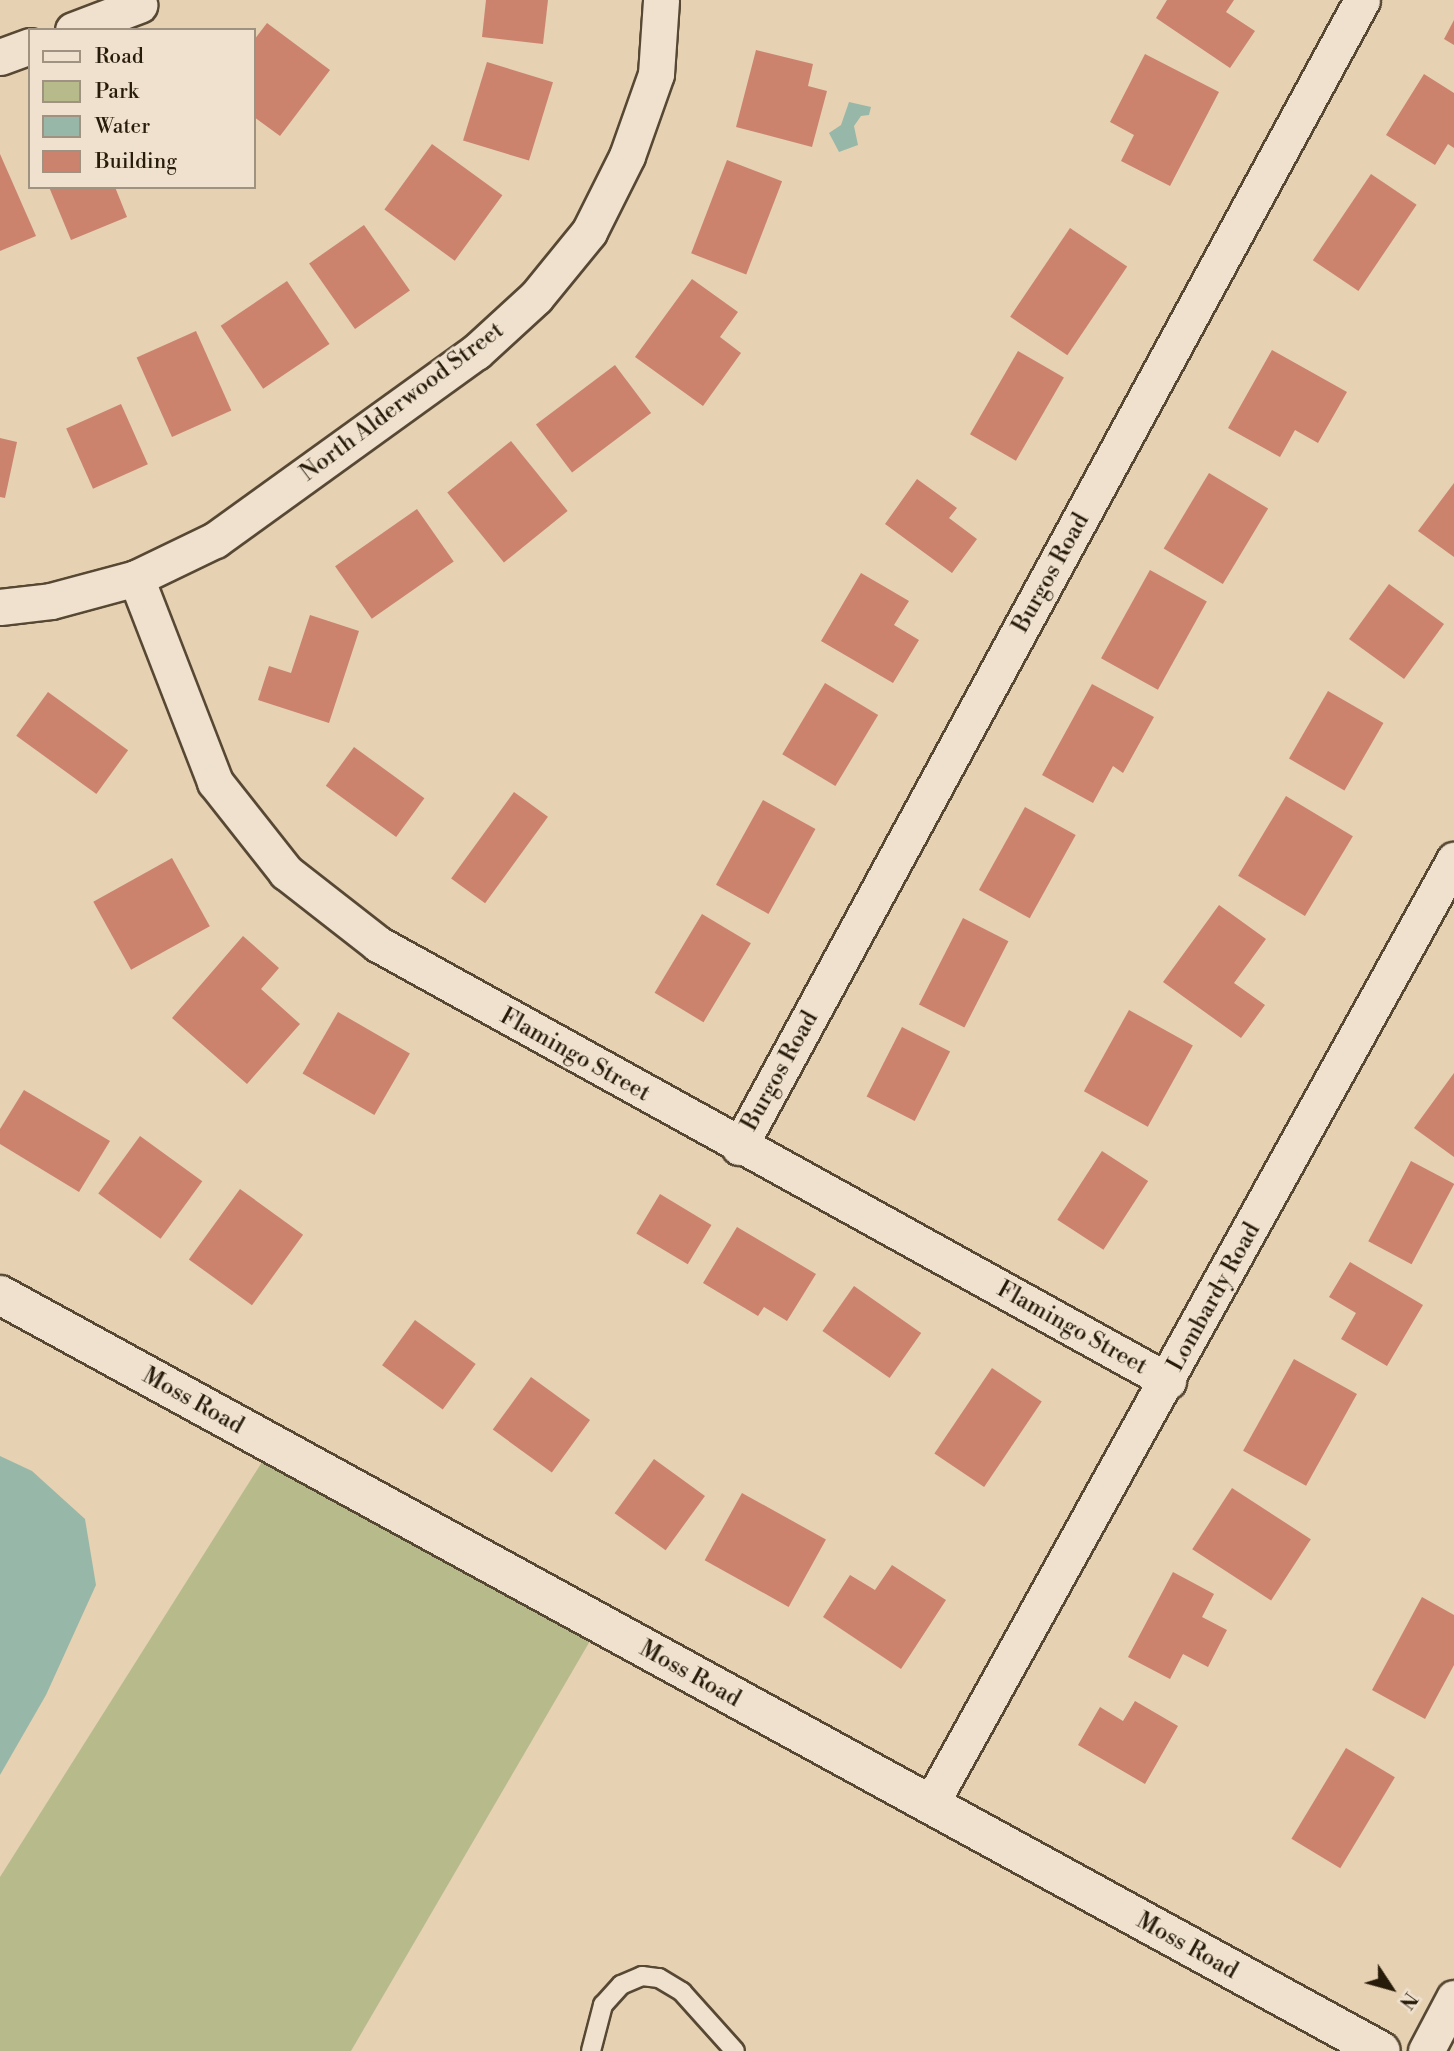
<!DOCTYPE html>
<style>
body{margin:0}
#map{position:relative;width:1454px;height:2051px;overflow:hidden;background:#e6d1b3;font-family:"Libre Bodoni",serif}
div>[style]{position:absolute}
.green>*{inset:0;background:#b7bb8b}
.water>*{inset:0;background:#97b8a8}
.building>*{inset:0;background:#cb836e;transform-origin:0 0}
.roads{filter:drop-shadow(2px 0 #574834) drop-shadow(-2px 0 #574834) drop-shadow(0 2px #574834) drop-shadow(0 -2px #574834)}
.lane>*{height:18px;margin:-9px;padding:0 9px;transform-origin:9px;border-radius:9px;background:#efe1ce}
.street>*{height:35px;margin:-17.5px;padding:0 17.5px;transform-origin:17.5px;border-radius:17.5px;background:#efe1ce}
.secondary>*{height:38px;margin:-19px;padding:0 19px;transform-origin:19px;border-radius:19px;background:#efe1ce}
span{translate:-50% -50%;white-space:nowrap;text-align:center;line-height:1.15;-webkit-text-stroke:5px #efe1ce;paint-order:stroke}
.street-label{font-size:23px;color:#271b0a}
.legend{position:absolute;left:28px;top:28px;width:228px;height:161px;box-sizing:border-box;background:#efe1ce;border:2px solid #9f9280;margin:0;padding:9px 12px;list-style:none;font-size:21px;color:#271b0a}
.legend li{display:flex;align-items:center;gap:14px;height:35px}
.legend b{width:35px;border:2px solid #9f9280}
.north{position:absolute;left:1356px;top:1953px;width:70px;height:70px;-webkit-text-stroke:5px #efe1ce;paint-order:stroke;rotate:126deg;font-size:19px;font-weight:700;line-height:28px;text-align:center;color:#271b0a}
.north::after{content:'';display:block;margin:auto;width:24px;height:32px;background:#271b0a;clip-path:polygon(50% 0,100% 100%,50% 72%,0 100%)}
</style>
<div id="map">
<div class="green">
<div style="clip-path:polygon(262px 1462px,590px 1641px,351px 2051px,0 2051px,0 1877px)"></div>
</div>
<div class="water">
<div style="clip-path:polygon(849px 102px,871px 107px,869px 115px,861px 116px,854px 126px,858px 145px,839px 152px,829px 133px,841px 125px)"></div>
<div style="clip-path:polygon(0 1456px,32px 1471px,85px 1519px,96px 1585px,46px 1695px,0 1775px)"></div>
</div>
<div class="building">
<div style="clip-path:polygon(486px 0,548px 0,543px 44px,482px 37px)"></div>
<div style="clip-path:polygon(1167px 0,1234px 0,1226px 12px,1255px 31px,1230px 68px,1156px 18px)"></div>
<div style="clip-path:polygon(1454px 20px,1454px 45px,1444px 39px)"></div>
<div style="clip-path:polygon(267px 23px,330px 70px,280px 136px,254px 117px,254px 40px)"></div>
<div style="clip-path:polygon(756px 50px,813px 64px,808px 86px,827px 91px,812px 147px,736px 127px)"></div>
<div style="clip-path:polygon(1145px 54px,1219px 92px,1170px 186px,1121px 161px,1134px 135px,1110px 122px)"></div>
<div style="left:487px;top:62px;width:69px;height:82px;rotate:17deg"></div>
<div style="clip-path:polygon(1424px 74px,1454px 93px,1454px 148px,1448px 144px,1435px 165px,1386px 135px)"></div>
<div style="left:432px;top:144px;width:87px;height:81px;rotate:36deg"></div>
<div style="clip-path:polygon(0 154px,36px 236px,0 251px)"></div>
<div style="left:727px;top:160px;width:59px;height:100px;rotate:21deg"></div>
<div style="left:1371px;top:174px;width:55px;height:104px;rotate:34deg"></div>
<div style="clip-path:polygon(49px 187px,115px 187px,127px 217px,71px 240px)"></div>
<div style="left:364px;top:225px;width:80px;height:67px;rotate:55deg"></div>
<div style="left:1070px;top:228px;width:69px;height:107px;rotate:34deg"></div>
<div style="clip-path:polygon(692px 279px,738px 312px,720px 337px,741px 353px,703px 406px,635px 357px)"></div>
<div style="left:287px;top:281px;width:76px;height:80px;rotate:56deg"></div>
<div style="left:196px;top:331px;width:87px;height:65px;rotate:66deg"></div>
<div style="clip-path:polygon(1272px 350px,1347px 392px,1318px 443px,1295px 430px,1280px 457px,1228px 428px)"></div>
<div style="left:1018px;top:351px;width:53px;height:96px;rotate:30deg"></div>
<div style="left:615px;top:365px;width:60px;height:99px;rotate:53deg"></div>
<div style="left:121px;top:404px;width:66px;height:60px;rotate:66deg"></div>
<div style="clip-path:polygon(0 438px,17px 442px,5px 498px,0 497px)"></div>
<div style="left:511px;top:441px;width:90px;height:82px;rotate:51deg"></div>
<div style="left:1209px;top:473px;width:69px;height:88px;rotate:31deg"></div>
<div style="clip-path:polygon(917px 479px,957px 508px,949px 518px,977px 539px,952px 573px,885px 524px)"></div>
<div style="clip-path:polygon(1454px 483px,1454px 557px,1418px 531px)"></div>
<div style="left:417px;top:509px;width:64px;height:100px;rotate:55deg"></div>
<div style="left:1150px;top:570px;width:65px;height:101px;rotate:29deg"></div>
<div style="clip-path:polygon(861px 573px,909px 601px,894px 625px,919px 640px,893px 683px,821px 641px)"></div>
<div style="left:1389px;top:584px;width:68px;height:68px;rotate:36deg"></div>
<div style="clip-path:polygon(310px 615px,359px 631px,329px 723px,258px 700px,269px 666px,291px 673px)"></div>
<div style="left:825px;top:683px;width:62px;height:83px;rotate:31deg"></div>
<div style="clip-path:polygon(1092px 684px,1154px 717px,1123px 773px,1113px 766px,1093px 803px,1042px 775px)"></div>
<div style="left:1328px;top:691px;width:64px;height:78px;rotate:30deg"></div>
<div style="left:48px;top:692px;width:99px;height:54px;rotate:36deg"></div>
<div style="left:354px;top:747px;width:87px;height:48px;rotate:36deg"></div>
<div style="left:514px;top:792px;width:42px;height:107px;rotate:36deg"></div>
<div style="left:1286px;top:796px;width:78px;height:93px;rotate:31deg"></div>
<div style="left:763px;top:800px;width:60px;height:97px;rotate:29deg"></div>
<div style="left:1025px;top:807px;width:58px;height:95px;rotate:29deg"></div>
<div style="left:172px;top:858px;width:78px;height:90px;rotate:61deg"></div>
<div style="clip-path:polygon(1219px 905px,1266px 939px,1234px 983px,1265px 1005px,1241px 1038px,1163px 982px)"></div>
<div style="left:702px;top:914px;width:57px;height:92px;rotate:31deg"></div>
<div style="left:963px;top:918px;width:51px;height:97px;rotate:27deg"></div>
<div style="clip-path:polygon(243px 936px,279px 968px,261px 989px,300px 1024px,247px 1084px,172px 1018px)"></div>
<div style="left:1129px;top:1010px;width:73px;height:93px;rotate:29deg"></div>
<div style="left:338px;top:1012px;width:83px;height:71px;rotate:30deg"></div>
<div style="left:902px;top:1027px;width:54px;height:78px;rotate:27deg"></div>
<div style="clip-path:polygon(1454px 1073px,1454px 1157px,1414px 1128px)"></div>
<div style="clip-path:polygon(24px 1090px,110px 1141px,79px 1192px,0 1144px,0 1129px)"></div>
<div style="left:140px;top:1136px;width:77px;height:71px;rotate:36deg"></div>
<div style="left:1102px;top:1151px;width:55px;height:82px;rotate:33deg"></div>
<div style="left:1411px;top:1161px;width:49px;height:91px;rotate:28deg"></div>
<div style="left:240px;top:1189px;width:78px;height:87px;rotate:36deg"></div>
<div style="left:660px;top:1194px;width:60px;height:46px;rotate:31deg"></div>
<div style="clip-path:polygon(737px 1227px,816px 1274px,787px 1321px,764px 1307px,758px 1316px,703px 1283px)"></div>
<div style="clip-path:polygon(1350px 1262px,1423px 1305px,1387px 1366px,1341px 1339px,1356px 1313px,1329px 1297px)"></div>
<div style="left:854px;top:1286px;width:82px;height:55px;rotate:35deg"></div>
<div style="left:415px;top:1320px;width:75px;height:56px;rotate:36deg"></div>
<div style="left:1294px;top:1359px;width:72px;height:105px;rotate:29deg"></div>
<div style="left:992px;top:1368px;width:60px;height:103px;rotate:34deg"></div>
<div style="left:531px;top:1377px;width:73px;height:65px;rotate:36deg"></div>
<div style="left:654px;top:1459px;width:63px;height:67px;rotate:36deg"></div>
<div style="left:1232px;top:1488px;width:94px;height:73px;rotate:33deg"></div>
<div style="left:742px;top:1493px;width:96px;height:77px;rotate:29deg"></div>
<div style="clip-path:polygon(892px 1565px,946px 1600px,901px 1669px,823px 1617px,850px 1575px,875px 1590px)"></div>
<div style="clip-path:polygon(1173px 1572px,1214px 1594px,1202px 1617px,1227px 1630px,1208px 1667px,1183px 1654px,1170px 1679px,1128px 1657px)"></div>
<div style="clip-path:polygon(1422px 1597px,1454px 1615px,1454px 1665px,1425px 1719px,1372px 1690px)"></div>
<div style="clip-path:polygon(1135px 1701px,1178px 1726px,1145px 1784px,1078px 1745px,1100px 1707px,1123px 1721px)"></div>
<div style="left:1346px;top:1748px;width:57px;height:106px;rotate:31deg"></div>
</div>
<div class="roads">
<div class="lane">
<div style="left:591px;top:2051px;width:48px;rotate:-75.4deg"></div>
<div style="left:603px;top:2005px;width:27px;rotate:-48deg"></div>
<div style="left:621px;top:1985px;width:23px;rotate:-23deg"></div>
<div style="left:642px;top:1976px;width:17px;rotate:7deg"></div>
<div style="left:659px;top:1978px;width:27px;rotate:31deg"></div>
<div style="left:682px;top:1992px;width:79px;rotate:48.1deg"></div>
</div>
<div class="street">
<div style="left:73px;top:30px;width:71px;rotate:-20.7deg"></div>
<div style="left:0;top:57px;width:32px;rotate:-20deg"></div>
<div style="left:136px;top:578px;width:219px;rotate:68.8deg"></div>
<div style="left:215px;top:782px;width:115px;rotate:51.7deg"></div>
<div style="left:286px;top:872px;width:117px;rotate:38deg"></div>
<div style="left:378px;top:944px;width:903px;rotate:28.95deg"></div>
<div style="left:0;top:607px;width:51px;rotate:-6.7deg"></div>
<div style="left:51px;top:601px;width:88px;rotate:-15.1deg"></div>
<div style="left:136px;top:578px;width:88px;rotate:-25.7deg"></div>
<div style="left:215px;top:540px;width:322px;rotate:-35.8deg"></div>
<div style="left:476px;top:352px;width:81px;rotate:-42.5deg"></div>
<div style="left:536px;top:297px;width:84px;rotate:-50.8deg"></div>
<div style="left:589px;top:232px;width:85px;rotate:-63.4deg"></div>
<div style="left:627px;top:156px;width:87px;rotate:-70.5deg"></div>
<div style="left:656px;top:74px;width:74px;rotate:-86.1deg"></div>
<div style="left:739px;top:1147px;width:1305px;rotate:-61.49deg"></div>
<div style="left:930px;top:1805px;width:1081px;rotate:-60.99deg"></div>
<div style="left:1426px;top:2051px;width:60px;rotate:-62.2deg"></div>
</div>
<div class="secondary">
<div style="left:0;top:1295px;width:1574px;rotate:28.7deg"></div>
</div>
</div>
<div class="street-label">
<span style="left:402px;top:402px;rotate:-37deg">North Alderwood Street</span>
<span style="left:1051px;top:573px;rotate:-61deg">Burgos Road</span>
<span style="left:575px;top:1055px;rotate:29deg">Flamingo Street</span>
<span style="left:780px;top:1071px;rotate:-61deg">Burgos Road</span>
<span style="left:1214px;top:1297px;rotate:-61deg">Lombardy Road</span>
<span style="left:1072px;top:1328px;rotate:29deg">Flamingo Street</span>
<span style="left:193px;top:1401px;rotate:29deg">Moss Road</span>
<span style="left:690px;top:1674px;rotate:29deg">Moss Road</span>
<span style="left:1187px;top:1946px;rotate:29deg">Moss Road</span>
</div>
<ul class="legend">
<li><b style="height:9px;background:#efe1ce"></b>Road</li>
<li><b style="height:19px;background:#b7bb8b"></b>Park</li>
<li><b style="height:19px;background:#97b8a8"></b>Water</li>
<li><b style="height:19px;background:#cb836e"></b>Building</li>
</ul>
<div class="north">N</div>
</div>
